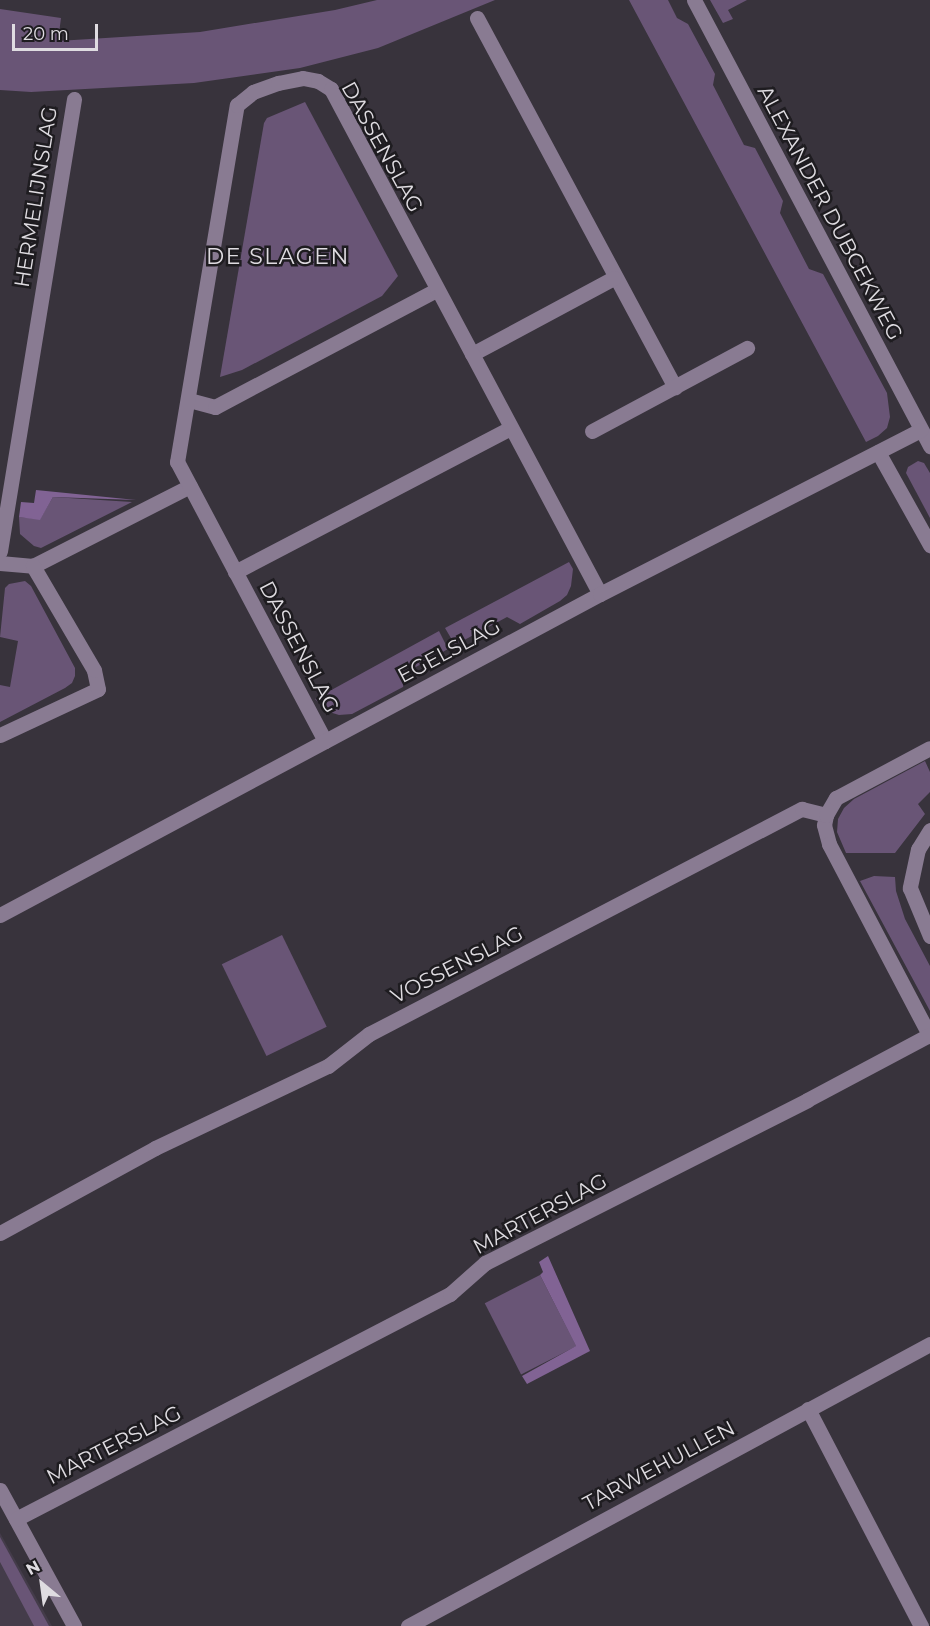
<!DOCTYPE html>
<style>
body{margin:0}
#map{position:relative;width:930px;height:1626px;overflow:hidden;background:#38333c;font-family:Montserrat,sans-serif}
div>[style]{position:absolute}
.built>*{inset:0;background:#443c4a}
.green>*{inset:0;background:#695576;transform-origin:0 0}
.forest>*{inset:0;background:#816394}
.minor>*{height:15px;margin:-7.5px;padding:0 7.5px;transform-origin:7.5px;border-radius:7.5px;background:#897b92}
span{translate:-50% -50%;white-space:nowrap;text-align:center;line-height:1.15;-webkit-text-stroke:5px #1e1c20;paint-order:stroke}
.street-label{font-size:21px;color:#dfdce1}
.neighbourhood-label{font-size:22px;color:#dfdce1;letter-spacing:1.5px}
.north{position:absolute;left:12px;top:1554px;width:60px;height:60px;-webkit-text-stroke:4px #1e1c20;paint-order:stroke;rotate:331deg;font-size:16px;font-weight:700;line-height:24px;text-align:center;color:#dfdce1}
.north::after{content:'';display:block;margin:auto;width:21px;height:27px;background:#dfdce1;clip-path:polygon(50% 0,100% 100%,50% 72%,0 100%)}
.scale{position:absolute;left:12px;top:24px;width:86px;height:27px;box-sizing:border-box;border:3px solid #dfdce1;border-top:0;padding-left:8px;font-size:18px;line-height:21px;white-space:nowrap;color:#dfdce1;-webkit-text-stroke:4px #1e1c20;paint-order:stroke}
</style>
<div id="map">
<div class="built">
<div style="clip-path:polygon(0 1533px,52px 1626px,0 1626px)"></div>
</div>
<div class="green">
<div style="clip-path:polygon(377px 0,495px 0,378px 48px,300px 68px,194px 83px,31px 92px,0 90px,0 9px,61px 18px,58px 41px,200px 32px,335px 10px)"></div>
<div style="clip-path:polygon(629px 0,668px 0,677px 18px,688px 24px,715px 74px,713px 85px,744px 145px,755px 148px,783px 201px,780px 213px,809px 269px,823px 274px,887px 393px,890px 417px,887px 428px,878px 436px,866px 442px)"></div>
<div style="clip-path:polygon(710px 0,747px 0,728px 10px,733px 19px,723px 23px)"></div>
<div style="clip-path:polygon(305px 102px,398px 276px,382px 296px,242px 370px,220px 377px,264px 123px,267px 118px)"></div>
<div style="clip-path:polygon(918px 461px,924px 463px,930px 473px,930px 518px,906px 473px,908px 467px)"></div>
<div style="clip-path:polygon(53px 497px,132px 502px,41px 548px,34px 546px,20px 534px,19px 517px,40px 519px)"></div>
<div style="clip-path:polygon(569px 562px,573px 569px,571px 586px,567px 595px,560px 601px,520px 624px,507px 617px,455px 645px,445px 628px)"></div>
<div style="clip-path:polygon(25px 581px,31px 586px,75px 668px,75px 676px,72px 683px,65px 688px,0 722px,0 685px,10px 687px,18px 641px,0 637px,5px 588px,9px 584px)"></div>
<div style="clip-path:polygon(439px 631px,448px 649px,407px 672px,403px 687px,352px 714px,339px 715px,326px 711px,315px 699px)"></div>
<div style="clip-path:polygon(925px 761px,930px 772px,930px 792px,918px 804px,925px 814px,895px 853px,846px 853px,837px 832px,838px 819px,844px 808px,854px 799px)"></div>
<div style="clip-path:polygon(874px 876px,895px 877px,896px 891px,905px 919px,930px 966px,930px 1011px,860px 881px)"></div>
<div style="left:282px;top:935px;width:102px;height:67px;rotate:64deg"></div>
<div style="left:540px;top:1275px;width:80px;height:62px;rotate:63deg"></div>
<div style="clip-path:polygon(0 1537px,49px 1626px,34px 1626px,0 1562px)"></div>
</div>
<div class="forest">
<div style="clip-path:polygon(36px 490px,136px 500px,53px 497px,40px 520px,19px 517px,21px 502px,34px 503px)"></div>
<div style="clip-path:polygon(548px 1256px,590px 1351px,527px 1384px,522px 1376px,576px 1346px,540px 1275px,543px 1272px,539px 1262px)"></div>
</div>
<div class="minor">
<div style="left:694px;top:0;width:505px;rotate:62.11deg"></div>
<div style="left:477px;top:18px;width:419px;rotate:61.8deg"></div>
<div style="left:472px;top:354px;width:161px;rotate:-28.2deg"></div>
<div style="left:189px;top:400px;width:27px;rotate:15deg"></div>
<div style="left:215px;top:407px;width:250px;rotate:-27.9deg"></div>
<div style="left:592px;top:431px;width:176px;rotate:-28.2deg"></div>
<div style="left:878px;top:452px;width:107px;rotate:60.8deg"></div>
<div style="left:0;top:551px;width:458px;rotate:-80.7deg"></div>
<div style="left:0;top:563px;width:33px;rotate:5deg"></div>
<div style="left:33px;top:566px;width:176px;rotate:-27deg"></div>
<div style="left:235px;top:572px;width:310px;rotate:-27.6deg"></div>
<div style="left:0;top:735px;width:108px;rotate:-25.1deg"></div>
<div style="left:98px;top:689px;width:19px;rotate:-102deg"></div>
<div style="left:94px;top:670px;width:121px;rotate:-120.4deg"></div>
<div style="left:325px;top:741px;width:316px;rotate:-117.9deg"></div>
<div style="left:177px;top:462px;width:362px;rotate:-80.5deg"></div>
<div style="left:237px;top:105px;width:21px;rotate:-39deg"></div>
<div style="left:253px;top:92px;width:27px;rotate:-20deg"></div>
<div style="left:278px;top:83px;width:25px;rotate:-11deg"></div>
<div style="left:303px;top:78px;width:15px;rotate:11deg"></div>
<div style="left:318px;top:81px;width:15px;rotate:32deg"></div>
<div style="left:331px;top:89px;width:572px;rotate:61.96deg"></div>
<div style="left:826px;top:815px;width:10px;rotate:101deg"></div>
<div style="left:824px;top:825px;width:20px;rotate:75deg"></div>
<div style="left:829px;top:844px;width:217px;rotate:62.3deg"></div>
<div style="left:930px;top:830px;width:22px;rotate:122deg"></div>
<div style="left:918px;top:849px;width:40px;rotate:102deg"></div>
<div style="left:910px;top:888px;width:52px;rotate:67.4deg"></div>
<div style="left:0;top:915px;width:680px;rotate:-28.15deg"></div>
<div style="left:600px;top:594px;width:360px;rotate:-27.1deg"></div>
<div style="left:0;top:1233px;width:177px;rotate:-28.7deg"></div>
<div style="left:155px;top:1148px;width:191px;rotate:-25.4deg"></div>
<div style="left:328px;top:1066px;width:52px;rotate:-38deg"></div>
<div style="left:369px;top:1034px;width:488px;rotate:-27.5deg"></div>
<div style="left:802px;top:809px;width:25px;rotate:14deg"></div>
<div style="left:826px;top:815px;width:20px;rotate:-60deg"></div>
<div style="left:836px;top:798px;width:106px;rotate:-28deg"></div>
<div style="left:808px;top:1409px;width:245px;rotate:62.5deg"></div>
<div style="left:0;top:1490px;width:155px;rotate:61.4deg"></div>
<div style="left:16px;top:1519px;width:489px;rotate:-27.4deg"></div>
<div style="left:450px;top:1294px;width:47px;rotate:-41.5deg"></div>
<div style="left:485px;top:1263px;width:361px;rotate:-26.8deg"></div>
<div style="left:807px;top:1100px;width:138px;rotate:-28deg"></div>
<div style="left:408px;top:1626px;width:593px;rotate:-28.38deg"></div>
</div>
<div class="street-label">
<span style="left:382px;top:147px;rotate:61deg">DASSENSLAG</span>
<span style="left:36px;top:197px;rotate:-81deg">HERMELIJNSLAG</span>
<span style="left:830px;top:213px;rotate:62deg">ALEXANDER DUBCEKWEG</span>
<span style="left:299px;top:647px;rotate:62deg">DASSENSLAG</span>
<span style="left:449px;top:651px;rotate:-28deg">EGELSLAG</span>
<span style="left:457px;top:965px;rotate:-27deg">VOSSENSLAG</span>
<span style="left:540px;top:1214px;rotate:-28deg">MARTERSLAG</span>
<span style="left:114px;top:1445px;rotate:-27deg">MARTERSLAG</span>
<span style="left:659px;top:1466px;rotate:-28deg">TARWEHULLEN</span>
</div>
<div class="neighbourhood-label">
<span style="left:278px;top:257px">DE SLAGEN</span>
</div>
<div class="north">N</div>
<div class="scale">20 m</div>
</div>
